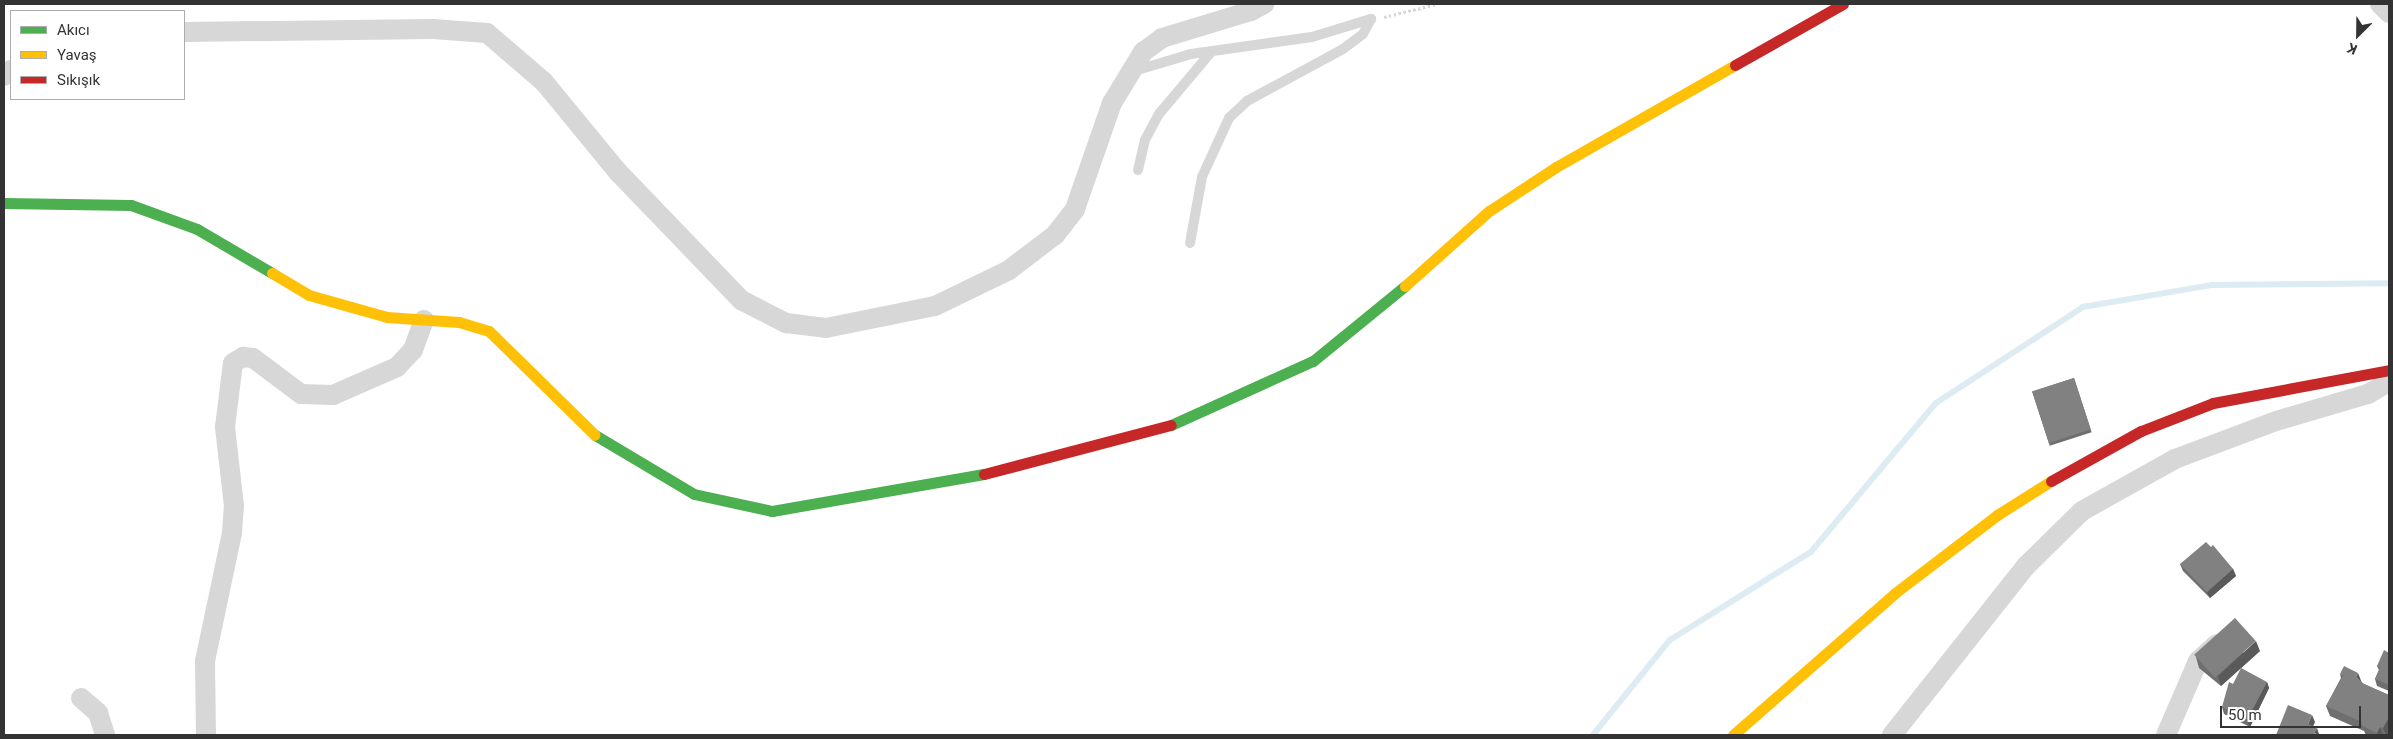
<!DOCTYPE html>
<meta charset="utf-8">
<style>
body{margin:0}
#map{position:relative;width:2393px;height:739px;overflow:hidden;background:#fff;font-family:Roboto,sans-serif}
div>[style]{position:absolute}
.stream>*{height:5.5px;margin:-2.75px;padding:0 2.75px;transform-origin:2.75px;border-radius:2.75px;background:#ddebf3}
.path>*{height:3px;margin-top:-1.5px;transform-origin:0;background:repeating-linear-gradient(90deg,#d6d6d6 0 2.5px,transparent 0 5px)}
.lane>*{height:10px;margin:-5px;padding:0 5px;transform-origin:5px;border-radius:5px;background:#d7d7d7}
.street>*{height:20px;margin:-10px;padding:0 10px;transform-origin:10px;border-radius:10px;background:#d7d7d7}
.fast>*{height:11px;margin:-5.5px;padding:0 5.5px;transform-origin:5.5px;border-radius:5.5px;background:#4caf50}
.slow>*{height:11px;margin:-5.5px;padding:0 5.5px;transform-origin:5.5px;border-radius:5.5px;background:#ffc107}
.jam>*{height:11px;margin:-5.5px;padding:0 5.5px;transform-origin:5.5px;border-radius:5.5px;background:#c62828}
.wall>*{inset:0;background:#6f6f6f;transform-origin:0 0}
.shaded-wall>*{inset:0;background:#5a5a5a}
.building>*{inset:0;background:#818181;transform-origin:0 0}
span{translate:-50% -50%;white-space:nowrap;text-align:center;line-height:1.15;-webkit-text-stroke:5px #fff;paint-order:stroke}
.frame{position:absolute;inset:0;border:5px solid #333;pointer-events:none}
.legend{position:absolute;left:10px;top:10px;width:175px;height:90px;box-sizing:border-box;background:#fff;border:1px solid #adadad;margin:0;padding:6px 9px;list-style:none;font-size:15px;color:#333}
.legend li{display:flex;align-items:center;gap:10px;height:25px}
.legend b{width:25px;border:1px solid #adadad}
.north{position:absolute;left:2333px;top:10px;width:50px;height:50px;-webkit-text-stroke:4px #fff;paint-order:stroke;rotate:203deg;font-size:14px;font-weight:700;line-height:20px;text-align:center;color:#333}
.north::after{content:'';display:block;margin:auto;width:18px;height:22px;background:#333;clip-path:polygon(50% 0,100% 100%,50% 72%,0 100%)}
.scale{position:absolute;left:2220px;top:706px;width:141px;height:22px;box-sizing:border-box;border:2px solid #333;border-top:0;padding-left:6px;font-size:15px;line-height:18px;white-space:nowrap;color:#333;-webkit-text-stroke:4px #fff;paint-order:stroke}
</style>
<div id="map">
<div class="stream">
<div style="left:1593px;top:735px;width:122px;rotate:-51deg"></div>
<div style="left:1670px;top:640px;width:166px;rotate:-32deg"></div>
<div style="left:1811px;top:552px;width:194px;rotate:-50deg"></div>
<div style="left:1936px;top:403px;width:176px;rotate:-33.1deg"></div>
<div style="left:2083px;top:307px;width:131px;rotate:-9.7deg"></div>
<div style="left:2212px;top:285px;width:177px;rotate:-0.6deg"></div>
</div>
<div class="path">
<div style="left:1384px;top:17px;width:54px;rotate:-14deg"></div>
</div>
<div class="lane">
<div style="left:1134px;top:71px;width:59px;rotate:-16.6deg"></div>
<div style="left:1191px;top:54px;width:122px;rotate:-8deg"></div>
<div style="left:1312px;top:37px;width:62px;rotate:-17deg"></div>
<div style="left:1138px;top:170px;width:31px;rotate:-77deg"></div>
<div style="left:1145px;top:140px;width:30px;rotate:-62deg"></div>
<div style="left:1159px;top:114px;width:81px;rotate:-50deg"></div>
<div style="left:1190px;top:243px;width:67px;rotate:-79.7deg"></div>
<div style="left:1202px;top:177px;width:65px;rotate:-65.4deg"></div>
<div style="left:1229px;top:118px;width:25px;rotate:-43deg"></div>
<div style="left:1247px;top:101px;width:109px;rotate:-28.4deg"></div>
<div style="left:1343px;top:49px;width:25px;rotate:-37deg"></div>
<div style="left:1363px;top:34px;width:17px;rotate:-62deg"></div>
</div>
<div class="street">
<div style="left:2380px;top:4px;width:13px;rotate:45deg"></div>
<div style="left:184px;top:32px;width:249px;rotate:-0.7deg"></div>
<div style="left:433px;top:29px;width:54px;rotate:4.2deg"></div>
<div style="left:487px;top:33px;width:75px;rotate:40.7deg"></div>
<div style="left:544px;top:82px;width:117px;rotate:50.6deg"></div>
<div style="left:618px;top:172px;width:178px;rotate:46.1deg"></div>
<div style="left:741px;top:300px;width:51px;rotate:27.1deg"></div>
<div style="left:786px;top:323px;width:40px;rotate:7.1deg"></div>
<div style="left:826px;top:328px;width:111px;rotate:-11.4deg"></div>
<div style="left:935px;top:306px;width:82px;rotate:-25.9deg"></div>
<div style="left:1009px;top:270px;width:58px;rotate:-37.3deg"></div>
<div style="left:1055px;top:235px;width:33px;rotate:-52deg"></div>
<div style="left:1075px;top:209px;width:112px;rotate:-70.8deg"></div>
<div style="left:1112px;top:103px;width:60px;rotate:-58.7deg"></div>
<div style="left:1143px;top:52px;width:24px;rotate:-36deg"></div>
<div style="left:1162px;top:38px;width:93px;rotate:-16.9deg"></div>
<div style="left:1251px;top:11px;width:15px;rotate:-28deg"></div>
<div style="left:4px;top:76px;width:9px;rotate:-41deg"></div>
<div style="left:81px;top:698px;width:23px;rotate:41deg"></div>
<div style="left:98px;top:713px;width:23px;rotate:72deg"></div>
<div style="left:206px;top:735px;width:74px;rotate:-90.8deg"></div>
<div style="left:205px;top:661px;width:131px;rotate:-78.1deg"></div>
<div style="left:232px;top:533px;width:27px;rotate:-86deg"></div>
<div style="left:234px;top:506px;width:80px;rotate:-96.5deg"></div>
<div style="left:225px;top:427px;width:64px;rotate:-82.9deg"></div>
<div style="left:233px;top:363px;width:12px;rotate:-31deg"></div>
<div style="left:243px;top:357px;width:10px;rotate:6deg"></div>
<div style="left:253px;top:358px;width:60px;rotate:36.9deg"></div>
<div style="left:301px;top:394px;width:32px;rotate:2deg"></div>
<div style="left:333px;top:395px;width:70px;rotate:-23.6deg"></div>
<div style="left:397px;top:367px;width:23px;rotate:-47deg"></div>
<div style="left:413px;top:350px;width:32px;rotate:-70deg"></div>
<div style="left:1892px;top:735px;width:216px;rotate:-51.6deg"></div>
<div style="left:2026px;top:566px;width:78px;rotate:-44.5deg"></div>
<div style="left:2082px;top:511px;width:107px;rotate:-29.2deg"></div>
<div style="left:2175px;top:459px;width:108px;rotate:-20.6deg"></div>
<div style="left:2276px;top:421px;width:96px;rotate:-16.4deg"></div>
<div style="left:2368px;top:394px;width:24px;rotate:-30deg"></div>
<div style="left:2166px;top:735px;width:81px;rotate:-66.6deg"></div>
<div style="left:2198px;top:661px;width:25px;rotate:-42deg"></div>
</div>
<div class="fast">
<div style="left:4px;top:203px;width:127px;rotate:0.9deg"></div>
<div style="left:131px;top:205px;width:70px;rotate:20deg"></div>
<div style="left:197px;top:229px;width:87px;rotate:30.4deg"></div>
<div style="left:1171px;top:425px;width:156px;rotate:-24.3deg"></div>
<div style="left:1313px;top:361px;width:119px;rotate:-39.2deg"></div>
<div style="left:595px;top:435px;width:115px;rotate:30.8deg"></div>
<div style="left:694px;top:494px;width:80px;rotate:12.3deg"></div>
<div style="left:772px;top:511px;width:215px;rotate:-9.9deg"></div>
</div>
<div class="slow">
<div style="left:272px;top:273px;width:43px;rotate:30.7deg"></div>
<div style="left:309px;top:295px;width:81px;rotate:15.8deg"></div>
<div style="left:387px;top:317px;width:72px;rotate:4deg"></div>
<div style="left:459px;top:322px;width:31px;rotate:17deg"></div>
<div style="left:489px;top:331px;width:148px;rotate:44.5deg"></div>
<div style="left:1405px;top:286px;width:113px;rotate:-41.8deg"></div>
<div style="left:1489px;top:211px;width:80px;rotate:-33.3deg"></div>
<div style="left:1556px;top:167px;width:206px;rotate:-29.7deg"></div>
<div style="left:1733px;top:735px;width:215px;rotate:-41.2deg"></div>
<div style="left:1895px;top:593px;width:128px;rotate:-37.4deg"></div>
<div style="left:1997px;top:515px;width:64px;rotate:-32.2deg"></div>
</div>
<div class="jam">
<div style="left:1735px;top:65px;width:124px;rotate:-29.5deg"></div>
<div style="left:984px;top:474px;width:193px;rotate:-14.7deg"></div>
<div style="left:2051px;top:481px;width:103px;rotate:-29.1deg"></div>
<div style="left:2141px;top:431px;width:77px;rotate:-21.3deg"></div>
<div style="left:2213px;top:403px;width:179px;rotate:-10.6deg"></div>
</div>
<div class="wall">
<div style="left:2074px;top:378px;width:57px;height:44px;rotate:72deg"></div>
<div style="clip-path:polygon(2211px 547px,2233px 569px,2236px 576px,2210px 598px,2183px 571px,2180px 564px)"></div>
<div style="clip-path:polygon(2260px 651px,2221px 686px,2199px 668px,2196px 657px)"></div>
<div style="clip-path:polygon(2389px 653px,2389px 691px,2377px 686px,2375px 679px,2379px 670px,2377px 666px)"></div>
<div style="clip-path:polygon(2340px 674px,2361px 682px,2364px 684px,2389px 695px,2389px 735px,2366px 735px,2364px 731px,2330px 716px,2326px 706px,2341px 678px)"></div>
<div style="clip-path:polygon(2267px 682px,2269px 688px,2250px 727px,2224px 714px,2222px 707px)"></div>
</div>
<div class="shaded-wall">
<div style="clip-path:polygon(2233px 569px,2236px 576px,2210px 598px,2207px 592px)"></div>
<div style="clip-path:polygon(2256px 641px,2260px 651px,2221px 686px,2218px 676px)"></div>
<div style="clip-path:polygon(2358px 673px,2362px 683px,2356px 677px)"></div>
<div style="clip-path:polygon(2267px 682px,2269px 688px,2250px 727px,2247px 720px)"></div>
<div style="clip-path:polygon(2312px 715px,2315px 722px,2311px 731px,2308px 724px)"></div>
<div style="clip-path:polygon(2389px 717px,2389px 735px,2386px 735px,2383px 728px)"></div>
<div style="clip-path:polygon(2380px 727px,2383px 735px,2378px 735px,2377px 733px)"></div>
<div style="clip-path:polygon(2317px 728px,2319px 734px,2319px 735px,2314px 733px)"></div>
</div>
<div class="building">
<div style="left:2074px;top:378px;width:54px;height:44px;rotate:72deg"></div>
<div style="clip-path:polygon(2206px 542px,2211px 547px,2213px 545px,2233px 569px,2207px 592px,2180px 564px)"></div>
<div style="left:2235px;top:618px;width:31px;height:55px;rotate:48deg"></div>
<div style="clip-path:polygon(2384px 650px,2389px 653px,2389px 685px,2375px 679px,2380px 667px,2377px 666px)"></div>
<div style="clip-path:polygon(2344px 666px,2358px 673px,2356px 677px,2364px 684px,2389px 695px,2389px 717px,2383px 728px,2380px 727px,2377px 733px,2361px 725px,2362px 722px,2326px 706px,2343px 676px,2340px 674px)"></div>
<div style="clip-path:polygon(2241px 668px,2267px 682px,2247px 720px,2222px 707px,2229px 682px,2233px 684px)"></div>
<div style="clip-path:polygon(2288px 705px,2312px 715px,2308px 724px,2317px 728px,2314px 733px,2320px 735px,2276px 735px)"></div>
</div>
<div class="frame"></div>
<ul class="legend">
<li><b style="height:6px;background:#4caf50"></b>Akıcı</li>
<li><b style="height:6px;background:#ffc107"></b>Yavaş</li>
<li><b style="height:6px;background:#c62828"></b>Sıkışık</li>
</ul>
<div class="north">K</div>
<div class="scale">50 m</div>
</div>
